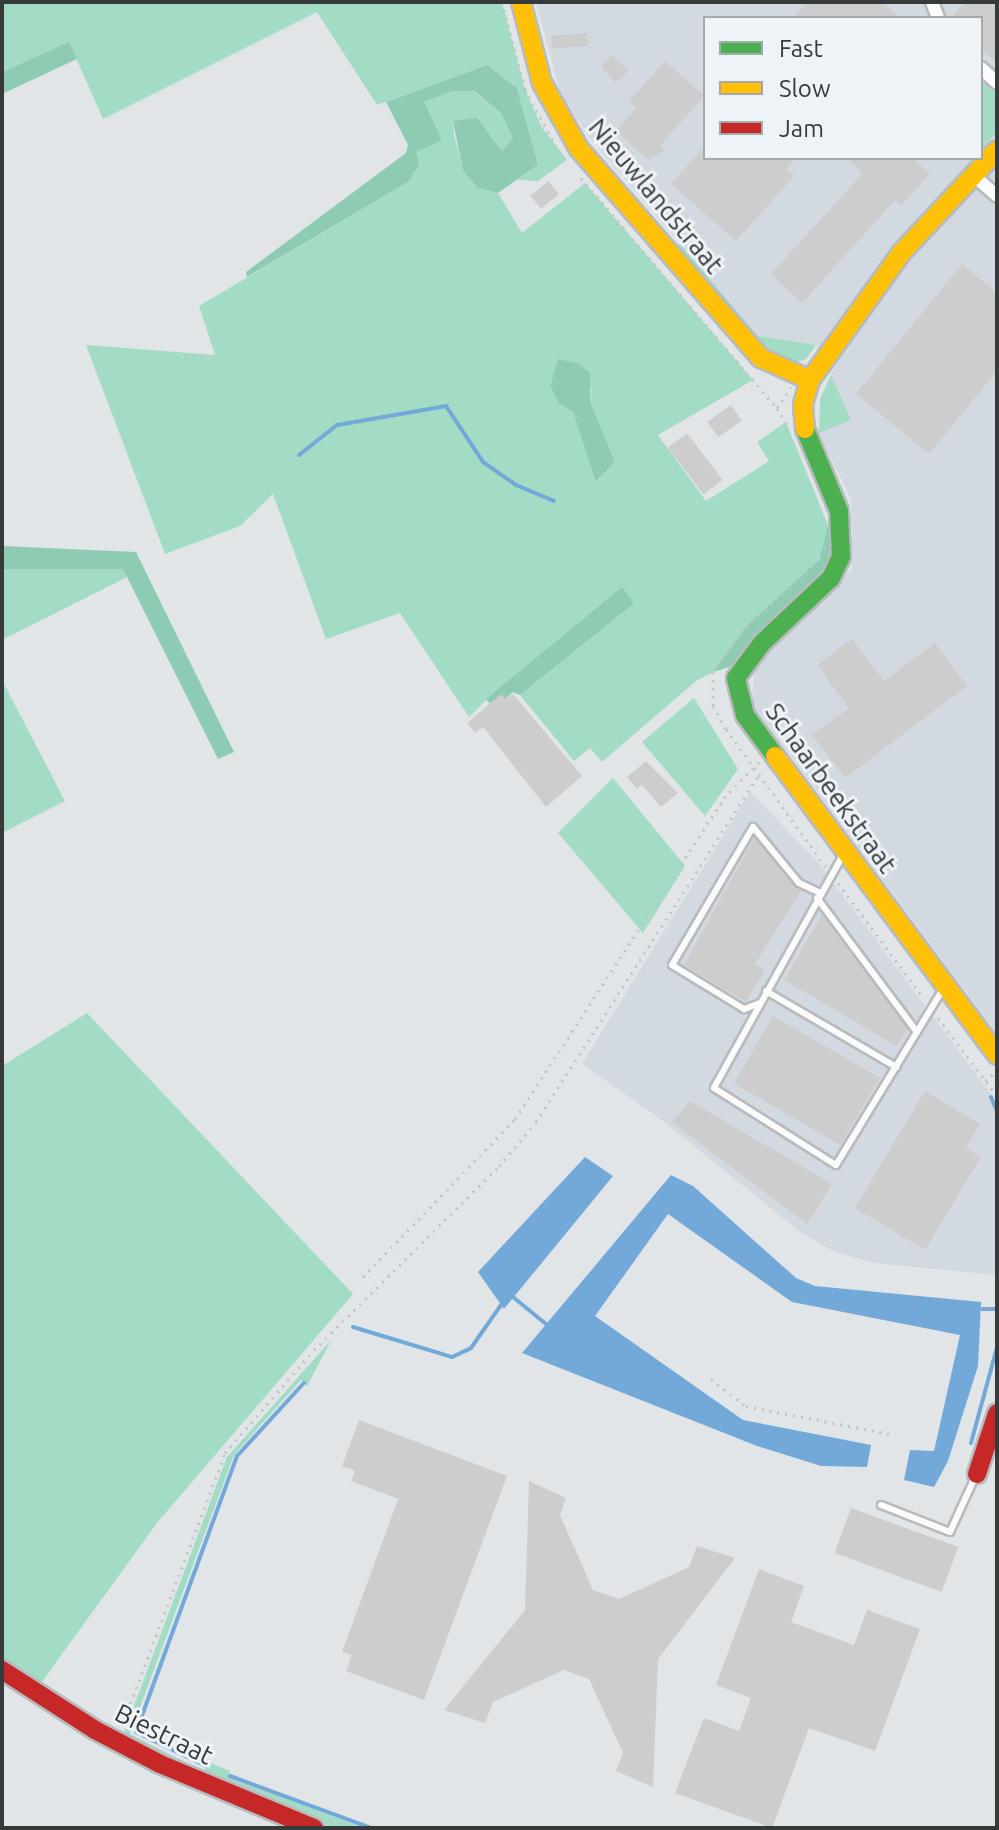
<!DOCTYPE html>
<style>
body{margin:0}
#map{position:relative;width:999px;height:1830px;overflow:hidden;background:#e2e5e8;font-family:Ubuntu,sans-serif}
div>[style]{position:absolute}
.built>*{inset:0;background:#d2d9e0}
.green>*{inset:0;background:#a2dcc4}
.forest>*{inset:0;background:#8dccb3}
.water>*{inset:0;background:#73a9d8}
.stream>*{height:4px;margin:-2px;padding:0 2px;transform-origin:2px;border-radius:2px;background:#73a9d8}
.building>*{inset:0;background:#cdcdce;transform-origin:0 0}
.path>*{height:3px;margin-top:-1.5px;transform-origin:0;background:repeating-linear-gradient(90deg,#c2c4c4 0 2px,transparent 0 8px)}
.roads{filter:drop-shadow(2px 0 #b8bbbd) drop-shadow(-2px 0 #b8bbbd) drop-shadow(0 2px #b8bbbd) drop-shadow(0 -2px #b8bbbd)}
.lane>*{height:6px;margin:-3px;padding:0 3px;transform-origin:3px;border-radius:3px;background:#fbfbfc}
.street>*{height:12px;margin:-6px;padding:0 6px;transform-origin:6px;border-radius:6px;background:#fbfbfc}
.fast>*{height:18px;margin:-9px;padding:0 9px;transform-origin:9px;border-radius:9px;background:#4caf50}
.slow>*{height:18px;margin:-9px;padding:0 9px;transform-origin:9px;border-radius:9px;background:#ffc107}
.jam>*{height:18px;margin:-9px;padding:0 9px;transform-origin:9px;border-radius:9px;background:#c62828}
span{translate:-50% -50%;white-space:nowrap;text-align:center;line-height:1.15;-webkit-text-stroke:6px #eef3f8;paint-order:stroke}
.street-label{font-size:26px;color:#373a3b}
.frame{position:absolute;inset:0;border:4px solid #373a3b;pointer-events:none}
.legend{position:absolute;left:703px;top:16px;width:280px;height:144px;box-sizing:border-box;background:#eef3f8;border:2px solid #a5a9ac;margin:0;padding:10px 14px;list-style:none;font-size:24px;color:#373a3b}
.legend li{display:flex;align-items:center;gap:16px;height:40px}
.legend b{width:40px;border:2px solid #a5a9ac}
</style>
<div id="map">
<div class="built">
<div style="clip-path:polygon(evenodd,536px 2px,997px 2px,997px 1034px,751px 702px,756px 665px,852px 569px,851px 499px,819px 433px,851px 420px,831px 375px,816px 345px,758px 336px,588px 136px,560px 92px,536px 2px,705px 18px,981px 18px,981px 158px,705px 158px,705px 18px)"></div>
<div style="clip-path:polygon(750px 792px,817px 861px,991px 1094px,997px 1114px,997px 1275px,874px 1263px,835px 1252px,800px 1232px,663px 1121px,582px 1064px)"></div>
</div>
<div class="green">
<div style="clip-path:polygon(2px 2px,502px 2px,525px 89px,541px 126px,567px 160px,538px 181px,517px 180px,538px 165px,517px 88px,487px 65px,377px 105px,317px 12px,103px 119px,69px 42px,2px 72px)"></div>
<div style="clip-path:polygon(981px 80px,997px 95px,997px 132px,981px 149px)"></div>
<div style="clip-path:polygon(evenodd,452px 90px,473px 91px,501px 113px,513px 138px,502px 151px,491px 136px,453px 121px,454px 134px,463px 171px,478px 188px,498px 193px,522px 233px,585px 183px,753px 380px,658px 435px,706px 501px,769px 461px,757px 442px,786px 422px,828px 525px,819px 559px,803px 578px,746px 626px,713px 672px,696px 681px,602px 762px,590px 748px,574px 761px,520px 695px,633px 603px,486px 700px,469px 717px,400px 613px,326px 639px,273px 494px,240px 526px,165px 554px,86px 345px,215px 355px,199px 306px,408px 182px,424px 102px,452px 90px,558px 359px,591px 388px,590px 401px,615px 462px,597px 482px,573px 412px,550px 386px,558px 359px)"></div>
<div style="clip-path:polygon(680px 244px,758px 336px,816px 345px,806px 359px,794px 363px,767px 353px,675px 248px)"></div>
<div style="clip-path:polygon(831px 375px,851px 420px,819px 433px,820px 399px)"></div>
<div style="clip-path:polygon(2px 569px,123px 569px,127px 577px,2px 640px)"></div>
<div style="clip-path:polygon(2px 680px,65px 801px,2px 833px)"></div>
<div style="clip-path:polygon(694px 698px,738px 769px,705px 816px,642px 742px)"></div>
<div style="clip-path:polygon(613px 778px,685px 866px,643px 933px,558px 833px)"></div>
<div style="clip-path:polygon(87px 1013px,353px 1294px,157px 1523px,41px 1683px,2px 1660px,2px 1066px)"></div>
<div style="clip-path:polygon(332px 1339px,307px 1386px,301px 1380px,234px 1455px,130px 1734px,204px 1772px,208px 1762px,230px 1771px,228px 1777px,364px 1828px,327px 1828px,161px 1760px,123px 1735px,227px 1457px)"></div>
</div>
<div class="forest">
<div style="clip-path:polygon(69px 42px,77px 59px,2px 94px,2px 72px)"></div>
<div style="clip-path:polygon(487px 65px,517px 88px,538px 165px,498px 193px,478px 188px,463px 171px,453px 121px,477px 118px,502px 151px,513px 138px,501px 113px,474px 91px,452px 91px,424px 102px,442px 140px,416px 152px,419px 164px,408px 182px,247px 277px,246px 272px,406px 153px,408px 145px,386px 102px)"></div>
<div style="clip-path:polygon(558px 359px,579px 364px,590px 373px,590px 401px,615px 462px,596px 482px,573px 412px,559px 403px,550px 386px)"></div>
<div style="clip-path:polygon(828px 525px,837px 534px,823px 577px,752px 641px,733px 666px,713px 672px,746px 626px,819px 560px)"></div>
<div style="clip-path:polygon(2px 546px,136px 552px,234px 752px,218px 759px,123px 569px,2px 569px)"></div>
<div style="clip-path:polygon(622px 587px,634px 603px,520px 695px,513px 692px,494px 709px,486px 699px)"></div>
</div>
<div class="water">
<div style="clip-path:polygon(585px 1157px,613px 1176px,504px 1309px,478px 1272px)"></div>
<div style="clip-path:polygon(671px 1175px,693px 1186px,796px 1278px,815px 1286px,981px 1302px,978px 1366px,948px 1461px,934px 1487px,904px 1480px,910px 1450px,934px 1451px,960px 1335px,792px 1302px,668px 1214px,595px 1316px,743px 1420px,871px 1445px,867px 1467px,821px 1466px,757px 1446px,522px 1353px)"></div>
</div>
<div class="stream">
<div style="left:299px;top:455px;width:48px;rotate:-38.3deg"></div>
<div style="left:337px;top:425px;width:111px;rotate:-9.9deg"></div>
<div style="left:446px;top:406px;width:67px;rotate:56.5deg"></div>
<div style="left:483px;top:462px;width:40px;rotate:34.9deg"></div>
<div style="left:516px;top:485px;width:41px;rotate:22.8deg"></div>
<div style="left:991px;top:1097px;width:15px;rotate:67deg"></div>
<div style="left:513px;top:1297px;width:43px;rotate:39.3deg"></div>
<div style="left:982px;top:1309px;width:15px"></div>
<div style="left:353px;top:1327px;width:103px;rotate:16.9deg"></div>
<div style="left:452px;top:1357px;width:21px;rotate:-25deg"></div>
<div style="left:471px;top:1348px;width:52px;rotate:-55.1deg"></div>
<div style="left:971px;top:1443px;width:99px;rotate:-74.8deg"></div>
<div style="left:206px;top:1766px;width:78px;rotate:-154.1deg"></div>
<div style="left:136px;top:1732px;width:294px;rotate:-69.9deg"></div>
<div style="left:237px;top:1456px;width:99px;rotate:-47.5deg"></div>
<div style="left:230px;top:1776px;width:150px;rotate:20.2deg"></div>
</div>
<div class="building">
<div style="clip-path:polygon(807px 2px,883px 2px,901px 18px,793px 18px)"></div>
<div style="clip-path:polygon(965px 2px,997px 2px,997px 63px,981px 49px,981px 18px,951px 18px)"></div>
<div style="left:587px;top:33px;width:13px;height:36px;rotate:86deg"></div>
<div style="left:613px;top:55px;width:22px;height:17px;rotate:47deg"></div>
<div style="clip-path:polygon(665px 61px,704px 96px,660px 146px,665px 150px,648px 160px,616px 131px,636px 108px,629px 101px)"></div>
<div style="clip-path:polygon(705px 146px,705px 158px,796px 158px,786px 170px,794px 176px,736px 241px,671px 184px)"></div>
<div style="clip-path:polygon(847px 158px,912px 158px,930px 174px,901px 206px,895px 200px,802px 303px,771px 274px,863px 173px)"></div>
<div style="left:548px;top:181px;width:17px;height:23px;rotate:50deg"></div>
<div style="clip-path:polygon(962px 264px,997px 293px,997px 371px,929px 454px,856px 394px)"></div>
<div style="left:731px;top:405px;width:19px;height:29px;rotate:55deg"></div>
<div style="left:687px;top:433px;width:59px;height:24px;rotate:53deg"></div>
<div style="clip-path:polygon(852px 639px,884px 681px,935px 643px,967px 686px,845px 778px,812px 735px,849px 708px,817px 665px)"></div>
<div style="clip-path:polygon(501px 694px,506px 699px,513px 694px,582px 776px,546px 807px,483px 727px,475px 733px,467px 723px)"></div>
<div style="clip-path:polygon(646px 761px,678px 793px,661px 807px,642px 785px,637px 789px,627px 777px)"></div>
<div style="clip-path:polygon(754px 838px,801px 891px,755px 964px,765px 970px,746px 1002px,684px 965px)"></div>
<div style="clip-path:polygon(822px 915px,908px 1029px,897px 1046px,784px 980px)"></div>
<div style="left:773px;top:1016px;width:123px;height:78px;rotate:30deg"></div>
<div style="clip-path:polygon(925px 1091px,980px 1124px,966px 1148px,981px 1157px,925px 1250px,855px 1208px)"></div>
<div style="clip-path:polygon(690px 1101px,832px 1184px,807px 1224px,672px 1122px)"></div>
<div style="clip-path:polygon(359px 1420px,507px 1476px,424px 1700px,346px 1671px,352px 1655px,342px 1652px,398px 1499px,351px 1481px,355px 1471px,342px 1466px)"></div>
<div style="clip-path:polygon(529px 1481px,566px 1498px,560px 1515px,593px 1590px,619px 1599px,689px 1567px,697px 1546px,735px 1558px,658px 1659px,653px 1787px,616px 1771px,623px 1753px,589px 1679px,564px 1670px,493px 1702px,485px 1723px,444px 1710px,525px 1610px)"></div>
<div style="left:851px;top:1508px;width:114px;height:48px;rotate:20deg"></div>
<div style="clip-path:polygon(759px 1569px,804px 1586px,791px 1622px,854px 1645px,867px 1610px,920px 1629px,875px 1751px,809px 1728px,772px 1828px,675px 1793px,704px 1718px,739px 1731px,751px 1698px,716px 1685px)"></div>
</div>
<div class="path">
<div style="left:502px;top:2px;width:90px;rotate:75.2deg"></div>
<div style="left:525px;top:89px;width:66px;rotate:61.9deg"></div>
<div style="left:581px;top:178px;width:302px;rotate:49.6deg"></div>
<div style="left:777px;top:408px;width:22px;rotate:60deg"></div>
<div style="left:777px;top:408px;width:25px;rotate:-56deg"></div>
<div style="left:825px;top:546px;width:39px;rotate:125deg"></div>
<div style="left:803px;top:578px;width:75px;rotate:139.9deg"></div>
<div style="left:746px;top:626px;width:57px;rotate:125.7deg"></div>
<div style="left:713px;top:672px;width:34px;rotate:90deg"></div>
<div style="left:713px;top:706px;width:26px;rotate:61deg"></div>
<div style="left:726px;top:729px;width:170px;rotate:54.1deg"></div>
<div style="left:838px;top:883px;width:144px;rotate:53.4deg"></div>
<div style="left:938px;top:1018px;width:98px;rotate:52.9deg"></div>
<div style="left:985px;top:1081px;width:16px;rotate:-43deg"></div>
<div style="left:363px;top:1277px;width:219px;rotate:-46.1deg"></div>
<div style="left:515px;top:1119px;width:383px;rotate:-56.9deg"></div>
<div style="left:724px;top:798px;width:52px;rotate:-45.8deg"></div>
<div style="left:711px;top:1379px;width:44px;rotate:37.6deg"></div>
<div style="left:746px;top:1406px;width:152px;rotate:11deg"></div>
<div style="left:122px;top:1726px;width:292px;rotate:-69.3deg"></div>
<div style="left:225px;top:1453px;width:136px;rotate:-49.2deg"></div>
<div style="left:314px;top:1350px;width:261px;rotate:-44.8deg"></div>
<div style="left:499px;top:1166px;width:57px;rotate:-49.9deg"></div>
<div style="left:536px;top:1122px;width:412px;rotate:-57.3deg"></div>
</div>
<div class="roads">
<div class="lane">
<div style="left:843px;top:855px;width:266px;rotate:119deg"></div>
<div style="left:714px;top:1088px;width:144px;rotate:32.3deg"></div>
<div style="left:836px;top:1165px;width:206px;rotate:-58.7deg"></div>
<div style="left:817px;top:898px;width:167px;rotate:53.3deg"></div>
<div style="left:766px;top:991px;width:151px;rotate:30.3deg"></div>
<div style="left:760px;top:1003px;width:17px;rotate:159deg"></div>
<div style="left:744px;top:1009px;width:84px;rotate:-148.6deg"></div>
<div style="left:672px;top:965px;width:160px;rotate:-59.6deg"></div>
<div style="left:753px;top:827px;width:72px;rotate:50.6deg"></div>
<div style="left:799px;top:883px;width:23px;rotate:25deg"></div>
<div style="left:881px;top:1505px;width:74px;rotate:21.4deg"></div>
<div style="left:950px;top:1532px;width:63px;rotate:-65.5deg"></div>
</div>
<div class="street">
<div style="left:932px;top:2px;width:17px;rotate:69deg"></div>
<div style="left:981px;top:68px;width:22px;rotate:43deg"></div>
<div style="left:973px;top:175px;width:32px;rotate:41deg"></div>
</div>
<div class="fast">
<div style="left:775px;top:756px;width:51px;rotate:-126.2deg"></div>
<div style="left:745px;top:715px;width:38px;rotate:-104deg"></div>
<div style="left:736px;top:678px;width:44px;rotate:-53.4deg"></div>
<div style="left:762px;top:643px;width:95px;rotate:-43.3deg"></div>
<div style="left:831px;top:578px;width:23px;rotate:-65deg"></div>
<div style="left:841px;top:557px;width:46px;rotate:-92.5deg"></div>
<div style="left:839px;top:511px;width:89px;rotate:-112.5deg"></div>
</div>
<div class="slow">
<div style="left:521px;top:2px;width:84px;rotate:75.5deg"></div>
<div style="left:542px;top:83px;width:76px;rotate:60.7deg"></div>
<div style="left:579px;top:149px;width:277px;rotate:49deg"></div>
<div style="left:761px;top:358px;width:54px;rotate:24.2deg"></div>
<div style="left:805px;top:429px;width:25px;rotate:-95deg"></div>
<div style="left:803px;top:404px;width:25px;rotate:-74deg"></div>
<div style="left:810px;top:380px;width:158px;rotate:-54.3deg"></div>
<div style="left:902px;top:252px;width:139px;rotate:-47deg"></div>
<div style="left:775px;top:756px;width:372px;rotate:53.4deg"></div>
</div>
<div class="jam">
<div style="left:977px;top:1474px;width:64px;rotate:-71.8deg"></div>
<div style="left:2px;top:1670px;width:111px;rotate:32.8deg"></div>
<div style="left:95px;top:1730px;width:73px;rotate:27.6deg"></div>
<div style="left:160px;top:1764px;width:167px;rotate:22.6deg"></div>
</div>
</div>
<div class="street-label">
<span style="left:656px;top:196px;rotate:50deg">Nieuwlandstraat</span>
<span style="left:831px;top:788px;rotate:54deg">Schaarbeekstraat</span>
<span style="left:164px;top:1734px;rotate:26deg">Biestraat</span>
</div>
<div class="frame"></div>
<ul class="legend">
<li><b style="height:10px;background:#4caf50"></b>Fast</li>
<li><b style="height:10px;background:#ffc107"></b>Slow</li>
<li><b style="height:10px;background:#c62828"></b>Jam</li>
</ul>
</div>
